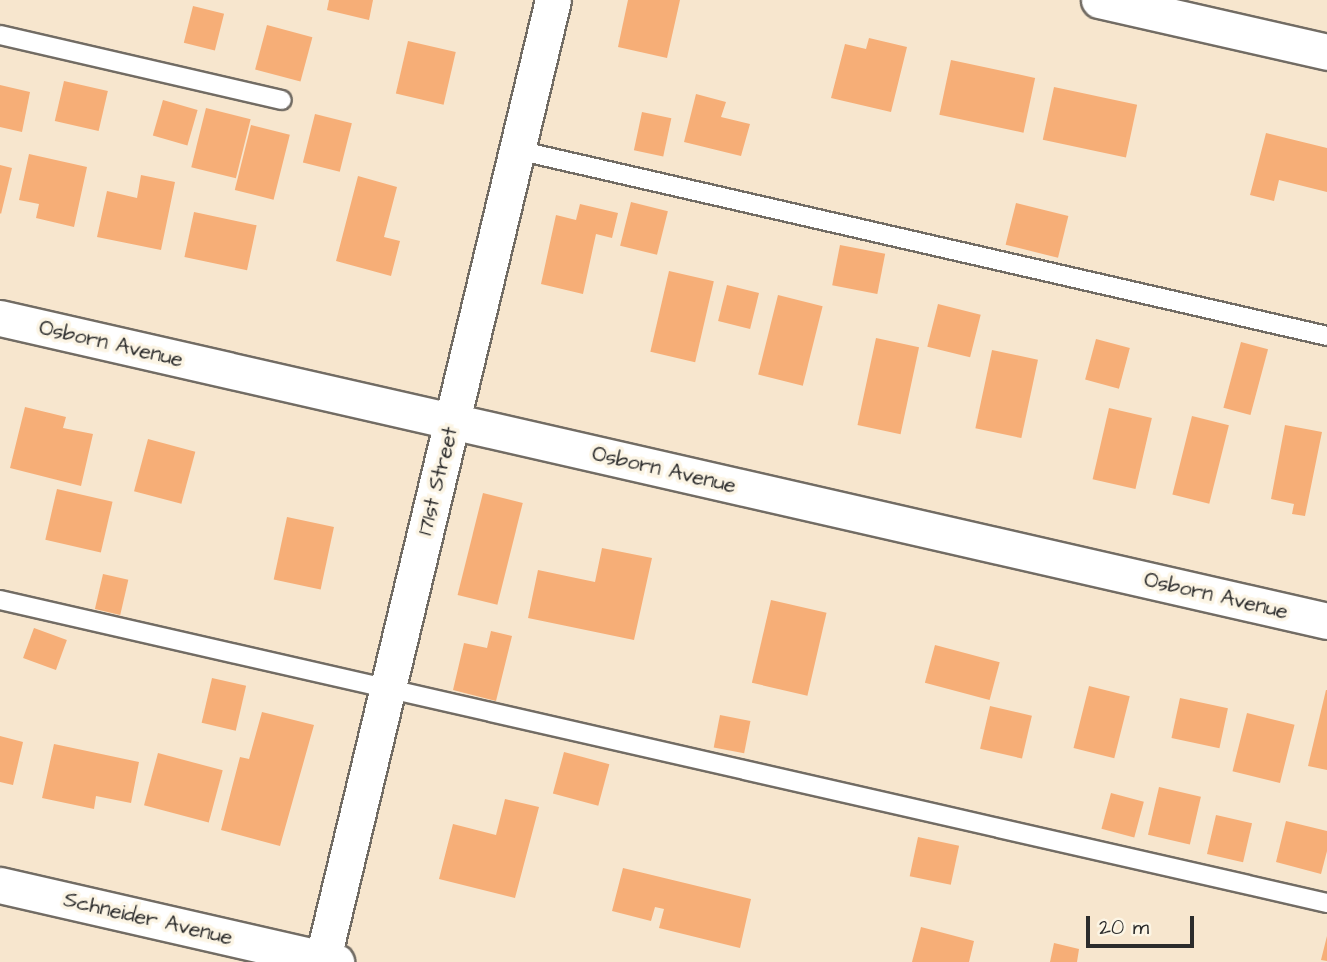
<!DOCTYPE html>
<style>
body{margin:0}
#map{position:relative;width:1327px;height:962px;overflow:hidden;background:#f7e6ce;font-family:"Architects Daughter",sans-serif}
div>[style]{position:absolute}
.building>*{inset:0;background:#f6ae77;transform-origin:0 0}
.roads{filter:drop-shadow(2px 0 #726c64) drop-shadow(-2px 0 #726c64) drop-shadow(0 2px #726c64) drop-shadow(0 -2px #726c64)}
.service>*{height:18px;margin:-9px;padding:0 9px;transform-origin:9px;border-radius:9px;background:#fff}
.minor>*{height:35px;margin:-17.5px;padding:0 17.5px;transform-origin:17.5px;border-radius:17.5px;background:#fff}
span{translate:-50% -50%;white-space:nowrap;text-align:center;line-height:1.15;-webkit-text-stroke:7px #fcf5e5;paint-order:stroke}
.street-label{font-size:21px;color:#2b2b2b}
.scale{position:absolute;left:1086px;top:916px;width:108px;height:32px;box-sizing:border-box;border:4px solid #2b2b2b;border-top:0;padding-left:9px;font-size:21px;line-height:24px;white-space:nowrap;color:#2b2b2b;-webkit-text-stroke:5px #fcf5e5;paint-order:stroke}
</style>
<div id="map">
<div class="building">
<div style="clip-path:polygon(329px 0,373px 0,369px 20px,327px 10px)"></div>
<div style="clip-path:polygon(628px 0,680px 0,667px 58px,618px 47px)"></div>
<div style="left:193px;top:6px;width:32px;height:38px;rotate:14deg"></div>
<div style="left:267px;top:25px;width:47px;height:46px;rotate:15deg"></div>
<div style="clip-path:polygon(869px 38px,907px 47px,891px 112px,831px 98px,845px 44px,866px 49px)"></div>
<div style="left:408px;top:41px;width:49px;height:54px;rotate:13deg"></div>
<div style="left:951px;top:60px;width:86px;height:56px;rotate:12deg"></div>
<div style="left:64px;top:81px;width:45px;height:41px;rotate:13deg"></div>
<div style="clip-path:polygon(0 85px,30px 92px,22px 132px,0 127px)"></div>
<div style="left:1054px;top:87px;width:85px;height:54px;rotate:12deg"></div>
<div style="clip-path:polygon(696px 94px,726px 102px,721px 117px,750px 124px,741px 156px,684px 142px)"></div>
<div style="left:163px;top:100px;width:36px;height:37px;rotate:16deg"></div>
<div style="left:206px;top:108px;width:46px;height:61px;rotate:14deg"></div>
<div style="left:642px;top:112px;width:30px;height:39px;rotate:12deg"></div>
<div style="left:315px;top:114px;width:38px;height:50px;rotate:14deg"></div>
<div style="left:251px;top:125px;width:40px;height:67px;rotate:14deg"></div>
<div style="clip-path:polygon(1266px 133px,1327px 148px,1327px 192px,1279px 180px,1274px 201px,1250px 195px)"></div>
<div style="clip-path:polygon(29px 154px,87px 167px,74px 227px,36px 218px,39px 204px,19px 200px)"></div>
<div style="clip-path:polygon(0 165px,12px 168px,1px 214px,0 213px)"></div>
<div style="clip-path:polygon(141px 175px,175px 182px,161px 250px,97px 237px,107px 191px,137px 198px)"></div>
<div style="clip-path:polygon(358px 176px,397px 187px,384px 237px,400px 241px,391px 276px,336px 261px)"></div>
<div style="left:631px;top:202px;width:38px;height:45px;rotate:14deg"></div>
<div style="left:1016px;top:203px;width:54px;height:43px;rotate:14deg"></div>
<div style="clip-path:polygon(580px 204px,618px 213px,612px 238px,596px 234px,583px 294px,541px 284px,556px 215px,576px 220px)"></div>
<div style="left:194px;top:212px;width:64px;height:46px;rotate:12deg"></div>
<div style="left:840px;top:245px;width:46px;height:41px;rotate:11deg"></div>
<div style="left:669px;top:271px;width:46px;height:83px;rotate:13deg"></div>
<div style="left:727px;top:285px;width:33px;height:37px;rotate:14deg"></div>
<div style="left:778px;top:295px;width:46px;height:82px;rotate:14deg"></div>
<div style="left:938px;top:304px;width:44px;height:44px;rotate:14deg"></div>
<div style="left:876px;top:338px;width:44px;height:89px;rotate:12deg"></div>
<div style="left:1096px;top:339px;width:35px;height:42px;rotate:15deg"></div>
<div style="left:1241px;top:342px;width:28px;height:68px;rotate:15deg"></div>
<div style="left:992px;top:350px;width:47px;height:80px;rotate:12deg"></div>
<div style="clip-path:polygon(25px 407px,66px 417px,63px 428px,93px 434px,81px 486px,10px 468px)"></div>
<div style="left:1109px;top:408px;width:44px;height:73px;rotate:13deg"></div>
<div style="left:1192px;top:416px;width:38px;height:81px;rotate:14deg"></div>
<div style="clip-path:polygon(1285px 425px,1322px 432px,1305px 516px,1292px 514px,1294px 504px,1271px 499px)"></div>
<div style="left:148px;top:439px;width:49px;height:54px;rotate:15deg"></div>
<div style="left:57px;top:489px;width:57px;height:52px;rotate:13deg"></div>
<div style="left:483px;top:493px;width:41px;height:105px;rotate:14deg"></div>
<div style="left:287px;top:517px;width:48px;height:64px;rotate:12deg"></div>
<div style="clip-path:polygon(602px 548px,652px 558px,634px 640px,528px 618px,538px 570px,595px 582px)"></div>
<div style="left:103px;top:574px;width:26px;height:36px;rotate:13deg"></div>
<div style="left:771px;top:600px;width:57px;height:85px;rotate:13deg"></div>
<div style="left:34px;top:628px;width:35px;height:32px;rotate:20deg"></div>
<div style="clip-path:polygon(491px 631px,512px 636px,496px 701px,453px 690px,464px 643px,487px 648px)"></div>
<div style="left:935px;top:645px;width:67px;height:39px;rotate:15deg"></div>
<div style="left:212px;top:678px;width:35px;height:46px;rotate:13deg"></div>
<div style="left:1089px;top:686px;width:42px;height:64px;rotate:14deg"></div>
<div style="clip-path:polygon(1326px 690px,1327px 690px,1327px 770px,1308px 766px)"></div>
<div style="left:1180px;top:698px;width:49px;height:41px;rotate:12deg"></div>
<div style="left:990px;top:706px;width:43px;height:44px;rotate:13deg"></div>
<div style="clip-path:polygon(262px 712px,314px 725px,280px 846px,221px 830px,240px 757px,249px 759px)"></div>
<div style="left:1247px;top:713px;width:49px;height:60px;rotate:14deg"></div>
<div style="left:720px;top:715px;width:31px;height:33px;rotate:11deg"></div>
<div style="clip-path:polygon(0 736px,23px 742px,13px 785px,0 782px)"></div>
<div style="clip-path:polygon(54px 744px,139px 762px,131px 803px,96px 796px,94px 809px,42px 798px)"></div>
<div style="left:564px;top:752px;width:47px;height:43px;rotate:15deg"></div>
<div style="left:158px;top:753px;width:67px;height:54px;rotate:15deg"></div>
<div style="left:1159px;top:787px;width:43px;height:49px;rotate:13deg"></div>
<div style="left:1111px;top:793px;width:34px;height:37px;rotate:15deg"></div>
<div style="clip-path:polygon(505px 799px,539px 807px,515px 898px,439px 879px,453px 824px,496px 835px)"></div>
<div style="left:1216px;top:815px;width:37px;height:40px;rotate:13deg"></div>
<div style="clip-path:polygon(1286px 821px,1327px 831px,1327px 851px,1321px 874px,1276px 862px)"></div>
<div style="left:918px;top:837px;width:42px;height:40px;rotate:12deg"></div>
<div style="clip-path:polygon(623px 868px,751px 899px,740px 948px,659px 928px,664px 909px,655px 907px,651px 921px,612px 911px)"></div>
<div style="clip-path:polygon(921px 927px,974px 941px,969px 962px,912px 962px)"></div>
<div style="clip-path:polygon(1327px 936px,1327px 961px,1321px 960px)"></div>
<div style="clip-path:polygon(1054px 943px,1079px 949px,1077px 962px,1050px 962px)"></div>
</div>
<div class="roads">
<div class="service">
<div style="left:0;top:35px;width:289px;rotate:13deg"></div>
<div style="left:517px;top:150px;width:831px;rotate:12.93deg"></div>
<div style="left:0;top:600px;width:1361px;rotate:12.86deg"></div>
</div>
<div class="minor">
<div style="left:1099px;top:0;width:234px;rotate:12.8deg"></div>
<div style="left:0;top:318px;width:1361px;rotate:12.86deg"></div>
<div style="left:0;top:885px;width:345px;rotate:12.9deg"></div>
<div style="left:322px;top:962px;width:989px;rotate:-76.5deg"></div>
</div>
</div>
<div class="street-label">
<span style="left:111px;top:344px;rotate:13deg">Osborn Avenue</span>
<span style="left:664px;top:470px;rotate:13deg">Osborn Avenue</span>
<span style="left:438px;top:481px;rotate:-76deg">171st Street</span>
<span style="left:1216px;top:596px;rotate:13deg">Osborn Avenue</span>
<span style="left:148px;top:919px;rotate:13deg">Schneider Avenue</span>
</div>
<div class="scale">20 m</div>
</div>
